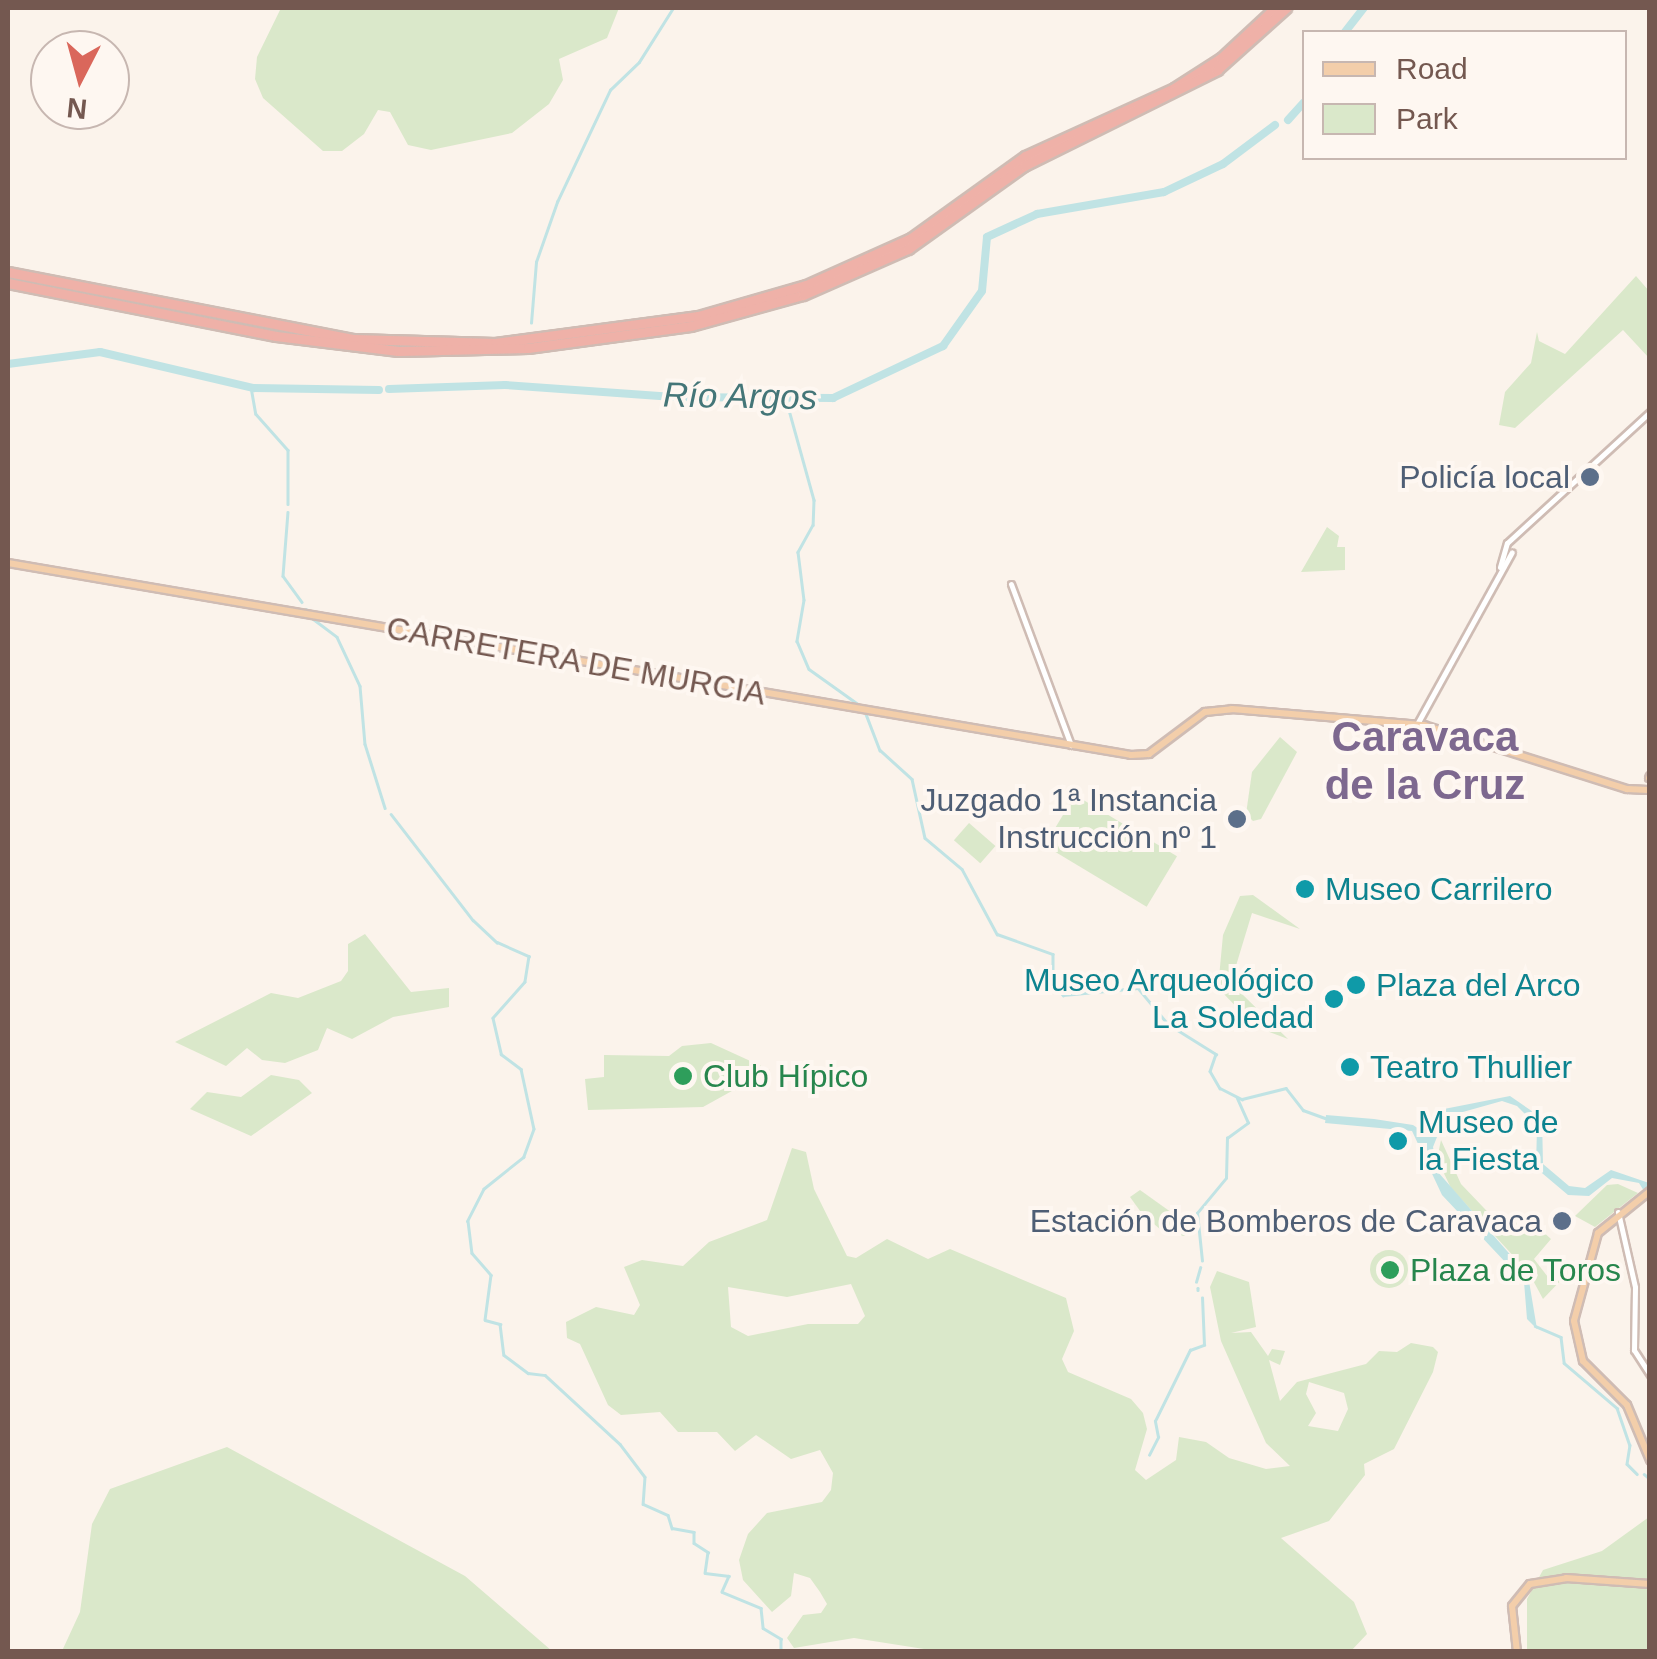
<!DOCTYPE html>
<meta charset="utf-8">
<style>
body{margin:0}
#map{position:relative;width:1657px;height:1659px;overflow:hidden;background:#fbf3eb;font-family:Arial,sans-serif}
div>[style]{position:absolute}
.green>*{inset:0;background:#dae8ca;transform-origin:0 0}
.round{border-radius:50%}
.water>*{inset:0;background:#c0e3e4}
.stream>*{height:2.5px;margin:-1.25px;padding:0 1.25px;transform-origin:1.25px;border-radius:1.25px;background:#c0e3e4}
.river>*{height:8px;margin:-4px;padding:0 4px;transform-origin:4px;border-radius:4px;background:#c0e3e4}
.roads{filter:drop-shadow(2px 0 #cfbcb4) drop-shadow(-2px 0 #cfbcb4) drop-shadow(0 2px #cfbcb4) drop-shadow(0 -2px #cfbcb4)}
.minor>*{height:5px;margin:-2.5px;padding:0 2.5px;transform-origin:2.5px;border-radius:2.5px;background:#fff}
.major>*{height:6px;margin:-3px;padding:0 3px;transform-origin:3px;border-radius:3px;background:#f3ceaa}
.highway>*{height:9px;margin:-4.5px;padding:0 4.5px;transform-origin:4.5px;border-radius:4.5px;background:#efb1a8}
.dots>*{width:28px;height:28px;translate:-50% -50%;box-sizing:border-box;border:5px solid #fef7f1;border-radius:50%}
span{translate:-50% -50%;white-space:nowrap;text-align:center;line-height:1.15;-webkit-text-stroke:8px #fef7f1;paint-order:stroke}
.service-label{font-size:32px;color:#4e5e75}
.right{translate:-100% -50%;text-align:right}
.street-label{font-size:32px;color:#745850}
.culture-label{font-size:32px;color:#0d838f}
.left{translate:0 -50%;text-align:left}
.leisure-label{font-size:32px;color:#27864d}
.water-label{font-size:35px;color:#447678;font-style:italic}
.district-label{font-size:42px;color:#7d688f;font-weight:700}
.frame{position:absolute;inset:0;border:10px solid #745850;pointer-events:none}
.legend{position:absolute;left:1302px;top:30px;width:325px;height:130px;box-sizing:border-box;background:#fef7f1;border:2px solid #c7b7b1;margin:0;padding:12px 18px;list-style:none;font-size:30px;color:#745850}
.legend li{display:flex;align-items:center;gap:20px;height:50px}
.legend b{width:50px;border:2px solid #c7b7b1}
.north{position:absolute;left:30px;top:30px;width:100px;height:100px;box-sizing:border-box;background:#fef7f1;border:2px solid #c7b7b1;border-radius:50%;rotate:186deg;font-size:28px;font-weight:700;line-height:40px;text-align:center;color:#745850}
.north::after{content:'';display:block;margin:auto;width:35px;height:45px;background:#da675b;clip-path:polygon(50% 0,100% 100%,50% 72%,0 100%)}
</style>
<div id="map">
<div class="green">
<div style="clip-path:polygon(281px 8px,619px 8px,607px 38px,559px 59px,563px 80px,549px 104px,512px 133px,431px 150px,408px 145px,390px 112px,378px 110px,364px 134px,342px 151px,323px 151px,263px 98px,255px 79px,257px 57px)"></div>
<div style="clip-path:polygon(1636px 276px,1649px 291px,1649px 358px,1623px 330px,1515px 428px,1499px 425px,1505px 392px,1531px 363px,1537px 332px,1539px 341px,1565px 354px)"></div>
<div style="clip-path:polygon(1327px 527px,1339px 536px,1337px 547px,1345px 547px,1345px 570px,1301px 572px)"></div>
<div style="clip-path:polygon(1280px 737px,1297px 752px,1261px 819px,1253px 821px,1246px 814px,1252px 772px)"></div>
<div style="left:1075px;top:795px;width:119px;height:59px;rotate:31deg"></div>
<div style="left:969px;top:823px;width:35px;height:23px;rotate:41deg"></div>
<div style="clip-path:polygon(1253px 895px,1300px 929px,1252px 913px,1235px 969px,1242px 994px,1288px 1039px,1256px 1027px,1218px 988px,1223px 935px,1240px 896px)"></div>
<div style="clip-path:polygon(365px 934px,411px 992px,449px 988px,449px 1007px,393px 1017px,352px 1039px,327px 1028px,318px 1050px,285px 1063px,262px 1060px,247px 1048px,226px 1066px,175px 1042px,271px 993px,298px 998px,341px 981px,348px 971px,348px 944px)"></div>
<div style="clip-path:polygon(711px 1043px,770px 1070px,703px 1107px,588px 1110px,585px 1079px,604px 1077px,604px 1055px,669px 1056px,682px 1046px)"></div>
<div style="clip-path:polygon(271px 1075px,299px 1080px,312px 1093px,251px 1136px,190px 1109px,207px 1092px,241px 1097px)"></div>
<div style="clip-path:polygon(1441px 1140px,1461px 1184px,1505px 1230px,1522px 1213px,1551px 1239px,1534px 1259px,1551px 1281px,1563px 1278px,1543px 1299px,1529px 1273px,1451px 1188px,1437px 1159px)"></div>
<div style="clip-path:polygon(evenodd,792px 1148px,806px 1152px,814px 1189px,847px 1256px,856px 1258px,887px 1239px,928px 1259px,950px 1249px,1066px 1298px,1074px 1331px,1062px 1359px,1068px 1372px,1131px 1399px,1143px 1413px,1147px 1429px,1135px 1470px,1146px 1480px,1176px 1460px,1179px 1437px,1206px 1442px,1229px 1458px,1266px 1469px,1290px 1466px,1266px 1443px,1221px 1341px,1210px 1287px,1217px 1271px,1249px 1282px,1256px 1327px,1231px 1333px,1251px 1332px,1268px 1356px,1272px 1349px,1285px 1351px,1280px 1365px,1269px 1360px,1280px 1401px,1297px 1382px,1366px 1364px,1379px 1351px,1397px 1352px,1411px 1343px,1433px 1347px,1438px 1352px,1433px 1372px,1394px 1449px,1364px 1464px,1365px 1475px,1329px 1521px,1281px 1538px,1354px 1602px,1367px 1634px,1350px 1652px,943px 1652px,854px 1638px,794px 1648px,787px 1638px,803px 1615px,821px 1613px,827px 1604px,820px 1592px,810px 1578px,794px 1573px,791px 1596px,772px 1612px,743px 1580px,739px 1560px,748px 1534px,767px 1513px,822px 1502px,831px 1490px,833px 1473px,820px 1450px,791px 1459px,756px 1435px,735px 1451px,717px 1432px,678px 1432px,660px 1412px,621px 1415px,608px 1405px,580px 1344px,567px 1338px,566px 1322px,596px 1307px,634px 1315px,640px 1305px,624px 1267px,642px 1260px,683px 1266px,709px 1242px,767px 1220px,792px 1148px,851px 1284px,865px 1316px,858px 1324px,808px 1324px,748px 1336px,731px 1327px,728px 1287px,787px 1297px,851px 1284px,792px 1148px,1309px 1382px,1344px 1393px,1348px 1409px,1338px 1431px,1308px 1426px,1316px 1413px,1306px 1394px,1309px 1382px)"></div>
<div style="clip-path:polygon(1618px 1184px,1638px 1193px,1595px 1227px,1575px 1216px,1607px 1185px)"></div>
<div style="clip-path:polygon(1140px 1190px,1175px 1215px,1185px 1236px,1166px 1234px,1143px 1215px,1130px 1197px)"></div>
<div class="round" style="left:1370px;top:1250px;width:38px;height:38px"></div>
<div style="clip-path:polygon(227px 1447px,465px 1576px,552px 1651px,62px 1651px,80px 1612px,92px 1524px,110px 1489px)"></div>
<div style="clip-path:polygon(1649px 1517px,1649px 1651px,1527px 1651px,1527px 1599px,1543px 1570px,1602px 1551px)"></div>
</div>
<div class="water">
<div style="clip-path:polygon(1510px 1096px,1542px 1118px,1543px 1164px,1569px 1186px,1585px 1188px,1611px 1170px,1649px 1183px,1649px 1199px,1639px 1183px,1612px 1178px,1589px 1196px,1568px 1195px,1536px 1168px,1537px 1126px,1517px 1106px,1502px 1101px,1445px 1117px,1433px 1147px,1438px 1172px,1528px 1275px,1537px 1329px,1527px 1319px,1524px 1282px,1442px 1195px,1412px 1131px,1325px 1123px,1326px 1115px,1374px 1119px,1413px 1125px,1431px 1137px,1444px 1109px)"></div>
</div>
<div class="stream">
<div style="left:531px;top:323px;width:61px;rotate:-85.3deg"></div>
<div style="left:536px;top:262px;width:64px;rotate:-70.7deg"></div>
<div style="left:557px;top:202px;width:124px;rotate:-64.7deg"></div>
<div style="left:610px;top:90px;width:40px;rotate:-44deg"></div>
<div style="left:639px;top:62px;width:64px;rotate:-57.8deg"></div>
<div style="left:251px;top:387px;width:27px;rotate:80deg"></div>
<div style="left:256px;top:414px;width:48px;rotate:48.4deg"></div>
<div style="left:288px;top:450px;width:54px;rotate:90deg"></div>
<div style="left:786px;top:399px;width:105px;rotate:74.5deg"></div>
<div style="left:814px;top:500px;width:25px;rotate:92deg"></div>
<div style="left:813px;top:525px;width:31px;rotate:119deg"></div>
<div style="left:798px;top:552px;width:48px;rotate:82.9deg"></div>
<div style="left:804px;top:600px;width:42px;rotate:99.7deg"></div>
<div style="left:797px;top:641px;width:30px;rotate:67deg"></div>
<div style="left:809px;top:669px;width:65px;rotate:35.6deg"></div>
<div style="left:288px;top:512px;width:64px;rotate:94.5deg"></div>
<div style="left:283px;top:576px;width:32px;rotate:54deg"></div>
<div style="left:306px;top:609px;width:1px;rotate:45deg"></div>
<div style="left:312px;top:618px;width:31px;rotate:37deg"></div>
<div style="left:337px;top:637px;width:54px;rotate:64.9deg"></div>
<div style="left:360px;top:686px;width:58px;rotate:85.1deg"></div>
<div style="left:365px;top:744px;width:67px;rotate:72.6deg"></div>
<div style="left:866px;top:714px;width:39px;rotate:69deg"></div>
<div style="left:880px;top:750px;width:43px;rotate:42.2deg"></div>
<div style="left:912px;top:779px;width:60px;rotate:77.6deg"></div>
<div style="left:925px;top:838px;width:48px;rotate:40deg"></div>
<div style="left:962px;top:869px;width:74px;rotate:61.7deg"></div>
<div style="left:997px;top:934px;width:59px;rotate:19.7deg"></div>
<div style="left:1053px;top:954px;width:29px;rotate:90deg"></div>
<div style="left:1053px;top:983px;width:16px;rotate:50deg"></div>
<div style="left:1063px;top:995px;width:75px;rotate:-5.3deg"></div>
<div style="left:1138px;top:988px;width:47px;rotate:50.2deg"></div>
<div style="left:1168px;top:1024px;width:57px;rotate:32deg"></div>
<div style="left:1216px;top:1054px;width:18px;rotate:109deg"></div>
<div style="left:1210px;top:1071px;width:20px;rotate:60deg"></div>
<div style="left:1220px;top:1088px;width:25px;rotate:27deg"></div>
<div style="left:1242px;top:1099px;width:45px;rotate:-14deg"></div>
<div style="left:1286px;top:1088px;width:28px;rotate:52deg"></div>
<div style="left:1303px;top:1110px;width:23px;rotate:20deg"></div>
<div style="left:391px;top:814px;width:134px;rotate:52.3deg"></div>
<div style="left:473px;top:920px;width:33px;rotate:43deg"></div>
<div style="left:497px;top:942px;width:35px;rotate:24deg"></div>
<div style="left:529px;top:956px;width:26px;rotate:99deg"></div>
<div style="left:525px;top:982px;width:48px;rotate:131.6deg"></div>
<div style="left:493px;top:1018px;width:37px;rotate:77deg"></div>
<div style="left:501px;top:1054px;width:25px;rotate:37deg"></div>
<div style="left:521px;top:1069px;width:61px;rotate:77.8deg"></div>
<div style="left:534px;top:1129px;width:30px;rotate:110deg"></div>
<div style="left:524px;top:1157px;width:51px;rotate:141.3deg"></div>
<div style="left:484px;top:1189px;width:36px;rotate:117deg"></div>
<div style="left:468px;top:1221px;width:32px;rotate:83deg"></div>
<div style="left:472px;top:1253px;width:29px;rotate:49deg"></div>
<div style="left:491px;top:1275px;width:45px;rotate:97.6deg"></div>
<div style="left:485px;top:1320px;width:16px;rotate:15deg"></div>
<div style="left:500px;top:1324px;width:31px;rotate:83deg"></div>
<div style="left:504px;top:1355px;width:30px;rotate:37deg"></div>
<div style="left:528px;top:1373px;width:17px;rotate:7deg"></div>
<div style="left:545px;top:1375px;width:102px;rotate:42.6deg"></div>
<div style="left:620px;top:1444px;width:41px;rotate:52.9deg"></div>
<div style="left:645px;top:1477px;width:27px;rotate:94deg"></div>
<div style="left:643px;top:1504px;width:27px;rotate:24deg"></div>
<div style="left:668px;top:1515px;width:14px;rotate:73deg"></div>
<div style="left:672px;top:1528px;width:22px;rotate:10deg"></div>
<div style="left:694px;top:1532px;width:11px;rotate:90deg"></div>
<div style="left:694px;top:1543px;width:17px;rotate:33deg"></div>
<div style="left:708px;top:1552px;width:21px;rotate:98deg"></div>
<div style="left:705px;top:1573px;width:24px;rotate:7deg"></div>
<div style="left:729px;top:1576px;width:17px;rotate:114deg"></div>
<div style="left:722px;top:1592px;width:42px;rotate:22.3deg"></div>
<div style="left:761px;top:1608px;width:20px;rotate:84deg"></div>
<div style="left:763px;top:1628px;width:21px;rotate:31deg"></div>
<div style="left:781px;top:1639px;width:11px;rotate:90deg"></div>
<div style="left:781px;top:1650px;width:15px;rotate:8deg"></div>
<div style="left:1202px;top:1261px;width:48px;rotate:-95.9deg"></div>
<div style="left:1197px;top:1213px;width:45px;rotate:-50.4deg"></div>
<div style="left:1226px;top:1178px;width:40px;rotate:-88.6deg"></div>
<div style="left:1227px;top:1138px;width:26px;rotate:-36deg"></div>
<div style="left:1248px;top:1123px;width:27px;rotate:-114deg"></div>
<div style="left:1196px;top:1282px;width:15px;rotate:-74deg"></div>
<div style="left:1198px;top:1288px;width:2px;rotate:90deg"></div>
<div style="left:1535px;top:1326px;width:28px;rotate:23deg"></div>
<div style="left:1561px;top:1337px;width:26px;rotate:83deg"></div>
<div style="left:1564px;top:1363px;width:70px;rotate:40.3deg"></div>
<div style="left:1617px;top:1408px;width:39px;rotate:71deg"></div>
<div style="left:1630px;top:1445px;width:19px;rotate:99deg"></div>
<div style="left:1627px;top:1464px;width:14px;rotate:45deg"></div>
<div style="left:1149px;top:1455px;width:20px;rotate:-63deg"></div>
<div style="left:1158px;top:1437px;width:16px;rotate:-101deg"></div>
<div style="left:1155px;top:1421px;width:79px;rotate:-63.8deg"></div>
<div style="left:1190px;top:1350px;width:15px;rotate:-20deg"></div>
<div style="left:1204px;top:1345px;width:47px;rotate:-92.4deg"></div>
<div style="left:1644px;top:1474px;width:8px;rotate:40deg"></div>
</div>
<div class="river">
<div style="left:1345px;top:32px;width:31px;rotate:-52deg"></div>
<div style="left:1288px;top:120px;width:24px;rotate:-48deg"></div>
<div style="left:8px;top:364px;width:93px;rotate:-7.4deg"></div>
<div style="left:100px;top:352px;width:158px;rotate:13.2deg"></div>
<div style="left:254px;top:388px;width:125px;rotate:0.9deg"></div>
<div style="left:389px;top:389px;width:116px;rotate:-2deg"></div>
<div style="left:505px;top:385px;width:169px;rotate:4.1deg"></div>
<div style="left:674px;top:397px;width:159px;rotate:0.4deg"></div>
<div style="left:833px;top:398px;width:122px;rotate:-25.3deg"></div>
<div style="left:943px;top:346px;width:67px;rotate:-54.7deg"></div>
<div style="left:982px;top:291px;width:54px;rotate:-84.7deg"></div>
<div style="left:987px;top:237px;width:55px;rotate:-24.7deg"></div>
<div style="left:1037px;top:214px;width:129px;rotate:-9.8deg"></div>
<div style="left:1164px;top:192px;width:65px;rotate:-25.4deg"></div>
<div style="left:1223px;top:164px;width:65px;rotate:-36.9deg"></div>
</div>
<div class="roads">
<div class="minor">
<div style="left:1500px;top:567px;width:25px;rotate:-74deg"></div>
<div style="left:1507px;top:543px;width:194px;rotate:-42.5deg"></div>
<div style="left:1011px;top:584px;width:172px;rotate:69.6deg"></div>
<div style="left:1417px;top:724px;width:196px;rotate:-61.1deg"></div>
<div style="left:1618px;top:1212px;width:77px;rotate:77.2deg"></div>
<div style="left:1635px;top:1287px;width:63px;rotate:90.9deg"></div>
<div style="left:1634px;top:1350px;width:30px;rotate:57deg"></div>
</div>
<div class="major">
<div style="left:8px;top:563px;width:1139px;rotate:9.7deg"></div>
<div style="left:1131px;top:755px;width:18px;rotate:-3deg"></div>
<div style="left:1149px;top:754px;width:70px;rotate:-36.9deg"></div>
<div style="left:1205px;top:712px;width:27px;rotate:-6deg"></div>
<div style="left:1232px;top:709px;width:193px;rotate:4.8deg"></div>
<div style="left:1424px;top:725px;width:213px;rotate:17.5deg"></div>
<div style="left:1627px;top:789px;width:21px;rotate:3deg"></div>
<div style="left:1649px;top:778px;width:2px;rotate:-63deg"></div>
<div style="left:1650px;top:1191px;width:67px;rotate:141.1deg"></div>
<div style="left:1598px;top:1233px;width:91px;rotate:105.3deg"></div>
<div style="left:1574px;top:1321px;width:41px;rotate:77.3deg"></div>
<div style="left:1583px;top:1361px;width:62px;rotate:45deg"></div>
<div style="left:1627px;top:1405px;width:60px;rotate:67.3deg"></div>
<div style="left:1517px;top:1652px;width:46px;rotate:-96.2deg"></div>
<div style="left:1512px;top:1606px;width:28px;rotate:-51deg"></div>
<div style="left:1530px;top:1584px;width:36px;rotate:-9deg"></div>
<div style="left:1566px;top:1578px;width:84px;rotate:4.1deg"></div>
</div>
<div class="highway">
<div style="left:8px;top:272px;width:351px;rotate:11deg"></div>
<div style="left:353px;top:339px;width:142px;rotate:1.6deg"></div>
<div style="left:495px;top:343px;width:205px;rotate:-7.6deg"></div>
<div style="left:698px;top:316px;width:112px;rotate:-16deg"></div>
<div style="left:806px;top:285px;width:115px;rotate:-24.1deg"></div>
<div style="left:911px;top:238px;width:140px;rotate:-35.7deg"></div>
<div style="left:1025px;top:156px;width:164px;rotate:-24.5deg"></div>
<div style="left:1174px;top:88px;width:56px;rotate:-32.6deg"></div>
<div style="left:1221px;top:58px;width:74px;rotate:-42.8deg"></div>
<div style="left:8px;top:283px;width:273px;rotate:11.2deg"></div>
<div style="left:276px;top:336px;width:123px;rotate:7deg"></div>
<div style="left:398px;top:351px;width:130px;rotate:-1.3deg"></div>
<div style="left:528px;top:348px;width:164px;rotate:-7.7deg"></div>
<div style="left:691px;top:326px;width:116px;rotate:-15.5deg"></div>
<div style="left:803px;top:295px;width:115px;rotate:-23.7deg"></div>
<div style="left:908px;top:249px;width:143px;rotate:-35.6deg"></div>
<div style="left:1024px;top:166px;width:216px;rotate:-26.4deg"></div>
<div style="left:1217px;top:70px;width:93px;rotate:-41.9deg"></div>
</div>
</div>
<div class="dots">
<div style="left:1590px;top:477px;background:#5c6f8a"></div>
<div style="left:1237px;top:819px;background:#5c6f8a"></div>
<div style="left:1305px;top:889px;background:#0f9aa8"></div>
<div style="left:1356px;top:985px;background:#0f9aa8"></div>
<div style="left:1334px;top:999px;background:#0f9aa8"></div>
<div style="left:1350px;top:1067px;background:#0f9aa8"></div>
<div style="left:683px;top:1076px;background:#2e9e5b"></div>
<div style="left:1398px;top:1141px;background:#0f9aa8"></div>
<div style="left:1562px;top:1221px;background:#5c6f8a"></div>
<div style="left:1390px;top:1270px;background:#2e9e5b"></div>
</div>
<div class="service-label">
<span class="right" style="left:1570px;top:477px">Policía local</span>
<span class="right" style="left:1217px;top:819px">Juzgado 1ª Instancia<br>Instrucción nº 1</span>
<span class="right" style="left:1542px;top:1221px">Estación de Bomberos de Caravaca</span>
</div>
<div class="street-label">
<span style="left:576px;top:661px;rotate:10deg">CARRETERA DE MURCIA</span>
</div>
<div class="culture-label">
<span class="left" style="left:1325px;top:889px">Museo Carrilero</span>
<span class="right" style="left:1314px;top:999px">Museo Arqueológico<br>La Soledad</span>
<span class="left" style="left:1376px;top:985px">Plaza del Arco</span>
<span class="left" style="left:1370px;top:1067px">Teatro Thullier</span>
<span class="left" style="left:1418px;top:1141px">Museo de<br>la Fiesta</span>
</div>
<div class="leisure-label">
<span class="left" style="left:703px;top:1076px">Club Hípico</span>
<span class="left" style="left:1410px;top:1270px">Plaza de Toros</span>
</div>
<div class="water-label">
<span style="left:740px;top:396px;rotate:1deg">Río Argos</span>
</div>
<div class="district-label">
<span style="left:1425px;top:761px">Caravaca<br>de la Cruz</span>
</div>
<div class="frame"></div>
<ul class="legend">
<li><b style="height:12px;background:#f3ceaa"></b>Road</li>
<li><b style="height:28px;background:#dae8ca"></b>Park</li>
</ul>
<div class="north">N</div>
</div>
